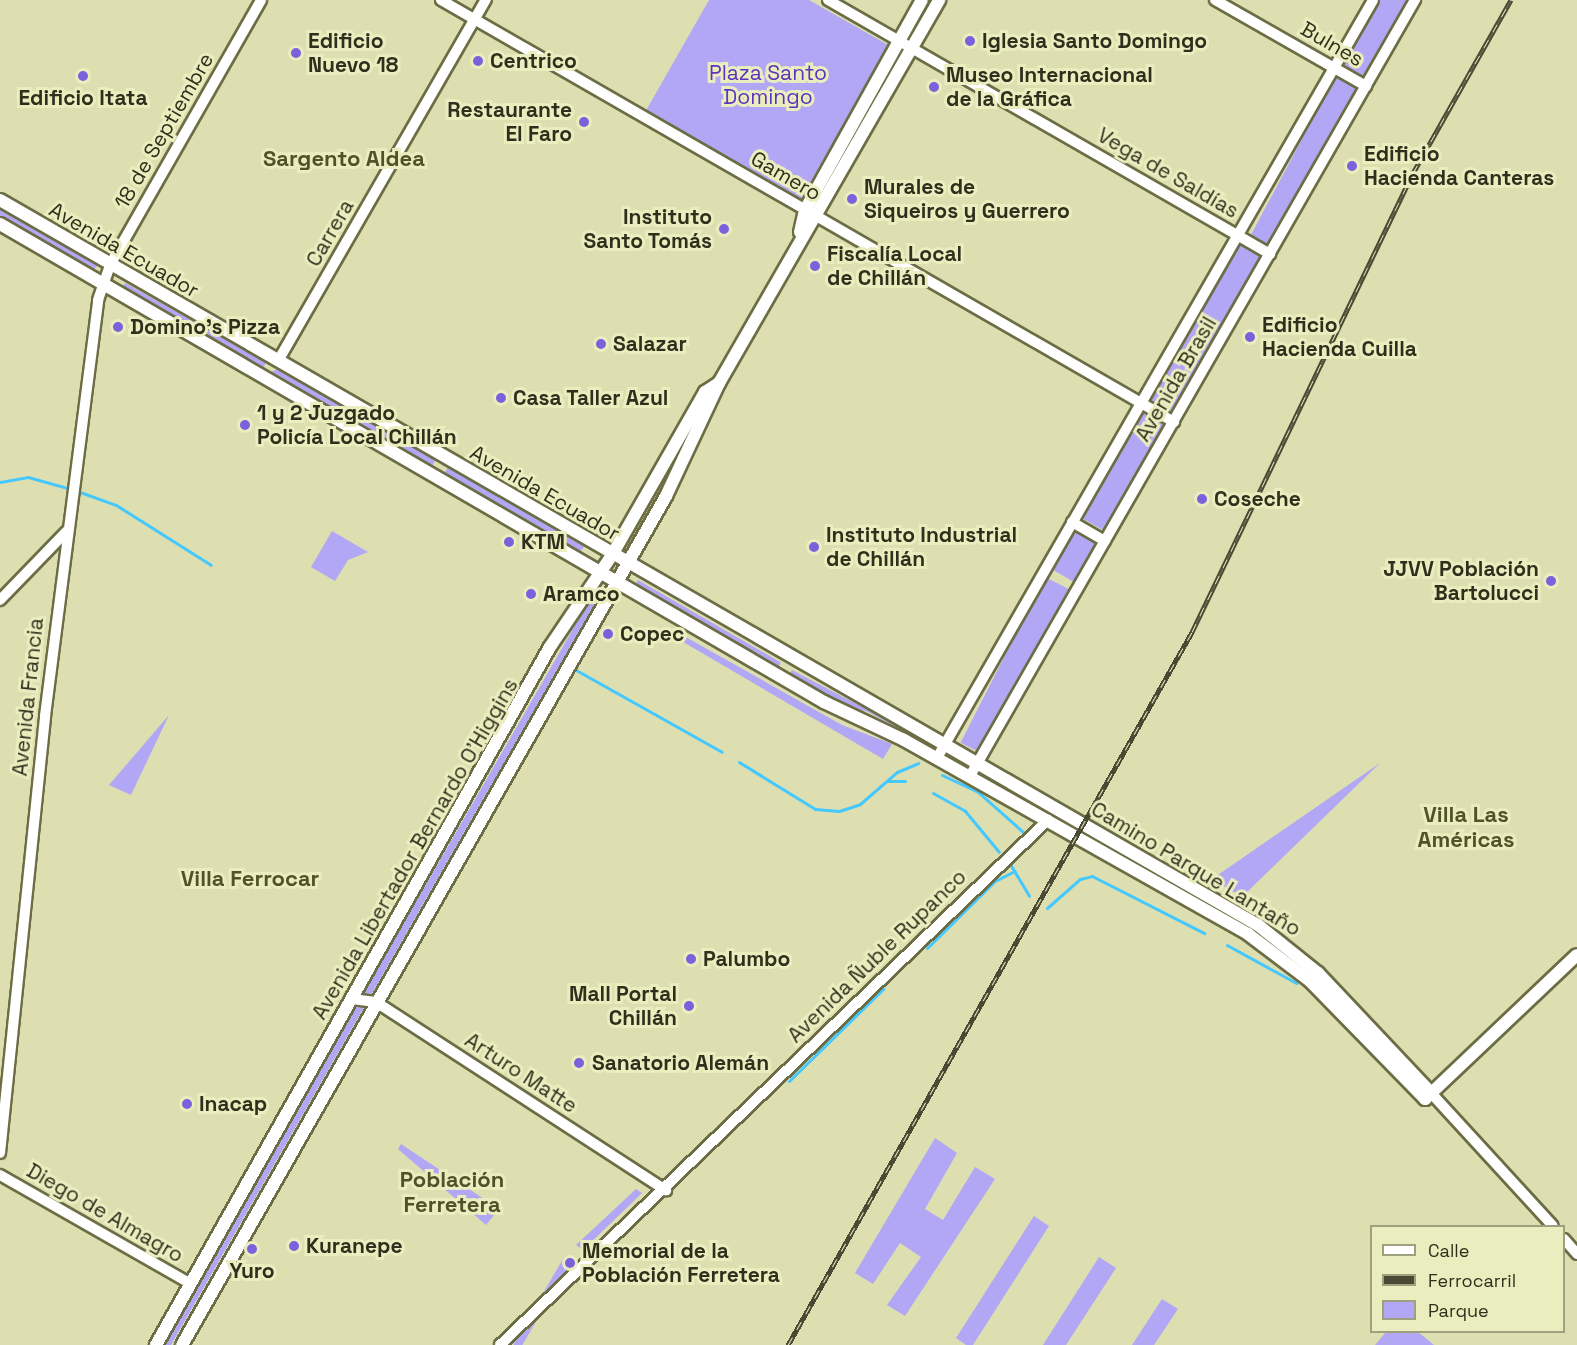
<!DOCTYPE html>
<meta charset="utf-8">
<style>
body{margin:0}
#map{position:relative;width:1577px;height:1345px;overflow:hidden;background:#dddfb1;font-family:"Space Grotesk",sans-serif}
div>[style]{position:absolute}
.green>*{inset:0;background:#b2a7f5;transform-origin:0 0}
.stream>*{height:3px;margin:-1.5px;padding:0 1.5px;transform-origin:1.5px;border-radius:1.5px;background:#45c8fe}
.roads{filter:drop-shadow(2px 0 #6c6d44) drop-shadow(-2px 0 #6c6d44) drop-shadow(0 2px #6c6d44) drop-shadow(0 -2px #6c6d44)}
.secondary>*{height:10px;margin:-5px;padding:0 5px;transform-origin:5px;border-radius:5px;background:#fff}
.primary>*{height:12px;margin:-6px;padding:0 6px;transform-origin:6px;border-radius:6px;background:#fff}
.rail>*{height:5px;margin-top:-2.5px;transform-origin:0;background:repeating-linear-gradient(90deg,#eaedbe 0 9px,#494a33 0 18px);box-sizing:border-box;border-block:2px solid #494a33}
.dots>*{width:16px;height:16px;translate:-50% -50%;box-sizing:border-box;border:3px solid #eaedbe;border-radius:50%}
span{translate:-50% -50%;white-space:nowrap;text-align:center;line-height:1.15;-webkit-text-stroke:6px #eaedbe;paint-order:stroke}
.poi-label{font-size:21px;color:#2f2f1d;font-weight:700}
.left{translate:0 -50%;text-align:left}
.right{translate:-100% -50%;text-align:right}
.street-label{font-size:21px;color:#2f2f1d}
.park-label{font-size:21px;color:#5c33bb}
.neighbourhood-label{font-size:22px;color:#51522a;font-weight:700}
.legend{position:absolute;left:1370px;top:1225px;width:195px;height:108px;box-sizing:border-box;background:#eaedbe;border:2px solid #9fa17e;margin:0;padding:8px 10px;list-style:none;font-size:18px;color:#2f2f1d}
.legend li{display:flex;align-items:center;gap:12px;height:30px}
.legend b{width:30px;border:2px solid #9fa17e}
</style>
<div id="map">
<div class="green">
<div style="clip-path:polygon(709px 0,809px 0,890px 46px,800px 203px,644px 114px)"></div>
<div style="clip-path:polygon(1378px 0,1409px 0,1363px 80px,1340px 67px)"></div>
<div style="left:1336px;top:75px;width:26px;height:184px;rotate:28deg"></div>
<div style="clip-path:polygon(0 207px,99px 264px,92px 271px,0 220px)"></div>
<div style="left:1239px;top:240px;width:30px;height:185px;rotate:30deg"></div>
<div style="left:125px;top:283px;width:162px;height:8px;rotate:29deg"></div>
<div style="clip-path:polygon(279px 368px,436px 459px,430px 470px,267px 374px)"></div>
<div style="left:1142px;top:409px;width:30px;height:125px;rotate:28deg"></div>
<div style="clip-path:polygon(448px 467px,587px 543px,580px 552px,529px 522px,520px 523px,443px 476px)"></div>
<div style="left:1074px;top:530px;width:30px;height:45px;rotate:30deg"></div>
<div style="clip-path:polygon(332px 531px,368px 552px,348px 560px,335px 581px,311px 567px)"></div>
<div style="left:1045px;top:577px;width:30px;height:186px;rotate:27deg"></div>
<div style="left:638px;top:580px;width:165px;height:8px;rotate:30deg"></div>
<div style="clip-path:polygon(592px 596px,598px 598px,171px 1345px,161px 1345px)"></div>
<div style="clip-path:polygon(675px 631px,842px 725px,892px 744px,883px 759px,673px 636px)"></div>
<div style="clip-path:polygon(792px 670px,847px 699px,932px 741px,930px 745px,868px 712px,838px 703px,789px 676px)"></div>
<div style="clip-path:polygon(169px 715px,131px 795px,109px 785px)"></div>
<div style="clip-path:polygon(1380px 763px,1242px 897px,1212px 879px)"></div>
<div style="clip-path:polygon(935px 1138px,957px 1153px,925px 1209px,943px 1220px,975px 1167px,995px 1179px,905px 1316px,887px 1305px,921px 1257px,900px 1243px,873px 1284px,855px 1273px)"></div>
<div style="clip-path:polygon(401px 1144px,499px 1209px,486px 1225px,398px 1149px)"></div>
<div style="clip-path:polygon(636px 1189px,642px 1193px,583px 1250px,576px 1245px)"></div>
<div style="clip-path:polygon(1034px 1216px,1049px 1226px,973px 1345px,966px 1345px,956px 1338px)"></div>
<div style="left:564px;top:1257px;width:8px;height:120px;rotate:30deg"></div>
<div style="clip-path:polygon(1099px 1257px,1116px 1268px,1066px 1345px,1043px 1345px)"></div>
<div style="clip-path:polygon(1162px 1299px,1178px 1309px,1154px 1345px,1132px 1345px)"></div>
<div style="clip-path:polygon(1386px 1332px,1418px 1332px,1434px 1345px,1375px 1345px)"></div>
</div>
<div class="stream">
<div style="left:0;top:482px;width:28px;rotate:-10deg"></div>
<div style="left:28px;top:477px;width:45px;rotate:15.6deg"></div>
<div style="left:77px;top:491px;width:41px;rotate:19.7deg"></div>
<div style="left:116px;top:505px;width:112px;rotate:32.3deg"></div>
<div style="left:576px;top:670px;width:167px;rotate:29.3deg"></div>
<div style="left:739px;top:762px;width:89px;rotate:31.7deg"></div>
<div style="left:815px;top:809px;width:24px;rotate:5deg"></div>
<div style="left:839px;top:811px;width:22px;rotate:-18deg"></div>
<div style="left:860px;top:804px;width:49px;rotate:-40.9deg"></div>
<div style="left:897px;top:772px;width:23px;rotate:-23deg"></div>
<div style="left:942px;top:775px;width:40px;rotate:25deg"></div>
<div style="left:978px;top:792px;width:60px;rotate:41.6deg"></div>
<div style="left:888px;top:781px;width:17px"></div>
<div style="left:933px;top:793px;width:37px;rotate:29deg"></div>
<div style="left:965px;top:811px;width:53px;rotate:50.3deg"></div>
<div style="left:1010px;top:864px;width:37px;rotate:59deg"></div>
<div style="left:1047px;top:908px;width:44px;rotate:-41.3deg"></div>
<div style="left:1080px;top:879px;width:12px;rotate:-14deg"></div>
<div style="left:1092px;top:876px;width:126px;rotate:27deg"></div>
<div style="left:1227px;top:945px;width:79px;rotate:28.8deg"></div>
<div style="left:927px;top:948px;width:95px;rotate:-44.6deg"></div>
<div style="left:995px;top:881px;width:22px;rotate:-27deg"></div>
<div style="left:789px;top:1081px;width:132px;rotate:-44.4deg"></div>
</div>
<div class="roads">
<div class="secondary">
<div style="left:441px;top:0;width:846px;rotate:29.93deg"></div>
<div style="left:828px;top:0;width:510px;rotate:29.88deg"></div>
<div style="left:1215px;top:0;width:174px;rotate:29.7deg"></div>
<div style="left:278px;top:361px;width:417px;rotate:-60.1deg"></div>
<div style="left:1072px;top:522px;width:38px;rotate:30deg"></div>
<div style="left:0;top:600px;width:95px;rotate:-45.9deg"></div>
<div style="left:937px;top:758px;width:874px;rotate:-60.09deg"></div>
<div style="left:970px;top:776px;width:895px;rotate:-60.17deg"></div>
<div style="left:352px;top:999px;width:24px;rotate:7deg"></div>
<div style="left:376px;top:1002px;width:346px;rotate:33deg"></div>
<div style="left:1431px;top:1093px;width:180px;rotate:47.5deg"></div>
<div style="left:0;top:1153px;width:439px;rotate:-84.1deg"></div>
<div style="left:45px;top:716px;width:419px;rotate:-82.7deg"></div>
<div style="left:98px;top:300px;width:37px;rotate:-71deg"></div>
<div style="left:110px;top:265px;width:305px;rotate:-60.3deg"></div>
<div style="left:0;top:1175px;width:220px;rotate:29.7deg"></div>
<div style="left:1564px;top:1239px;width:20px;rotate:49deg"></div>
<div style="left:500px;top:1345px;width:759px;rotate:-43.77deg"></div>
</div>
<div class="primary">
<div style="left:0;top:200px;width:1452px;rotate:29.96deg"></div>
<div style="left:1258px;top:925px;width:77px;rotate:38.7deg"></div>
<div style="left:1318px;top:973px;width:165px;rotate:46.7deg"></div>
<div style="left:0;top:224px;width:953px;rotate:30.12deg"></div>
<div style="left:824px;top:702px;width:89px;rotate:25.4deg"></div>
<div style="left:904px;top:740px;width:395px;rotate:29.4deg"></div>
<div style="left:1248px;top:934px;width:78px;rotate:37.2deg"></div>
<div style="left:1310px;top:981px;width:165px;rotate:45.7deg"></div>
<div style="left:1425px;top:1099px;width:209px;rotate:-43.5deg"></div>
<div style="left:800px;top:232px;width:23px;rotate:-77deg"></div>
<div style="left:805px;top:210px;width:240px;rotate:-60.9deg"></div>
<div style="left:156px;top:1345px;width:802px;rotate:-60.56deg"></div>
<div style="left:550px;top:647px;width:111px;rotate:-56deg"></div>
<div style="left:612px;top:555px;width:188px;rotate:-60.3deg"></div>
<div style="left:705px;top:392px;width:17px;rotate:-33deg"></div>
<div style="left:182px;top:1345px;width:977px;rotate:-60.31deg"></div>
<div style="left:666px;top:496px;width:125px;rotate:-64.9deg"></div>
<div style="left:719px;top:383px;width:442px;rotate:-60.1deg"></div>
</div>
</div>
<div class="rail">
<div style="left:788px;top:1345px;width:820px;rotate:-60.46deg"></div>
<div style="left:1192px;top:632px;width:509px;rotate:-64.29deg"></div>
<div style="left:1413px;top:173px;width:199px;rotate:-60.5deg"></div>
</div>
<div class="dots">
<div style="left:970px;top:41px;background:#7d61dc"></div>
<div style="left:296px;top:53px;background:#7d61dc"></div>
<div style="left:478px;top:61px;background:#7d61dc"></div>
<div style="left:83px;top:76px;background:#7d61dc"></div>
<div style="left:934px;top:87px;background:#7d61dc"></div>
<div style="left:584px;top:122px;background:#7d61dc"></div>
<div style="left:1352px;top:166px;background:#7d61dc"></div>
<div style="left:852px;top:199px;background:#7d61dc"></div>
<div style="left:724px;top:229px;background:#7d61dc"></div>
<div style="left:815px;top:266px;background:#7d61dc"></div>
<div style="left:118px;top:327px;background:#7d61dc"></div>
<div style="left:1250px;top:337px;background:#7d61dc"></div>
<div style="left:601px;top:344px;background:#7d61dc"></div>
<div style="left:501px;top:398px;background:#7d61dc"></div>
<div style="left:245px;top:425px;background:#7d61dc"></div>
<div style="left:1202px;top:499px;background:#7d61dc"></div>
<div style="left:509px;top:542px;background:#7d61dc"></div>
<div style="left:814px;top:547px;background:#7d61dc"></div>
<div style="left:1551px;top:581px;background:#7d61dc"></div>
<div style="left:531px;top:594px;background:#7d61dc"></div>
<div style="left:608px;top:634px;background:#7d61dc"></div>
<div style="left:691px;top:959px;background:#7d61dc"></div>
<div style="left:689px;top:1006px;background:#7d61dc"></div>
<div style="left:579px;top:1063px;background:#7d61dc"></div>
<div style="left:187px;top:1104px;background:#7d61dc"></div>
<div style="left:294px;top:1246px;background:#7d61dc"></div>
<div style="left:252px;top:1249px;background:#7d61dc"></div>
<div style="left:570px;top:1263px;background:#7d61dc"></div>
</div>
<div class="poi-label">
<span class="left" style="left:308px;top:53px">Edificio<br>Nuevo 18</span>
<span class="left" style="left:982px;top:41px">Iglesia Santo Domingo</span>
<span class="left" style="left:490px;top:61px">Centrico</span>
<span class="left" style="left:946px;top:87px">Museo Internacional<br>de la Gráfica</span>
<span style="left:83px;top:98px">Edificio Itata</span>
<span class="right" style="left:572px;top:122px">Restaurante<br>El Faro</span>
<span class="left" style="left:1364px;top:166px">Edificio<br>Hacienda Canteras</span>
<span class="left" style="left:864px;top:199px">Murales de<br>Siqueiros y Guerrero</span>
<span class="right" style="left:712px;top:229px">Instituto<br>Santo Tomás</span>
<span class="left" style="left:827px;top:266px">Fiscalía Local<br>de Chillán</span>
<span class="left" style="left:1262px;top:337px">Edificio<br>Hacienda Cuilla</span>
<span class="left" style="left:130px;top:327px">Domino's Pizza</span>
<span class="left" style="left:613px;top:344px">Salazar</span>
<span class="left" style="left:513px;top:398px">Casa Taller Azul</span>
<span class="left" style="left:257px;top:425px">1 y 2 Juzgado<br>Policía Local Chillán</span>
<span class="left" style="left:1214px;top:499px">Coseche</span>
<span class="left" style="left:826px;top:547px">Instituto Industrial<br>de Chillán</span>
<span class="left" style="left:521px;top:542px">KTM</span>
<span class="right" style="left:1539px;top:581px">JJVV Población<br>Bartolucci</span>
<span class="left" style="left:543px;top:594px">Aramco</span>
<span class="left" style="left:620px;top:634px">Copec</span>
<span class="left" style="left:703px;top:959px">Palumbo</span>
<span class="right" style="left:677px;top:1006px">Mall Portal<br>Chillán</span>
<span class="left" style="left:592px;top:1063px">Sanatorio Alemán</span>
<span class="left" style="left:199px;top:1104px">Inacap</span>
<span class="left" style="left:306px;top:1246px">Kuranepe</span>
<span class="left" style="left:582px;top:1263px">Memorial de la<br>Población Ferretera</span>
<span style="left:252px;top:1271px">Yuro</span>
</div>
<div class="street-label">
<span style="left:1332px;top:44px;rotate:30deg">Bulnes</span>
<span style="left:164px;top:131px;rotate:-60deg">18 de Septiembre</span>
<span style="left:1168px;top:173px;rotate:30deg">Vega de Saldías</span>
<span style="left:786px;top:176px;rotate:30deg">Gamero</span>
<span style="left:330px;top:233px;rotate:-60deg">Carrera</span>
<span style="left:124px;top:250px;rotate:30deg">Avenida Ecuador</span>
<span style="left:1176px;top:379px;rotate:-60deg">Avenida Brasil</span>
<span style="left:545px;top:493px;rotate:30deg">Avenida Ecuador</span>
<span style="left:28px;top:697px;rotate:-84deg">Avenida Francia</span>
<span style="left:415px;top:849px;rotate:-60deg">Avenida Libertador Bernardo O'Higgins</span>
<span style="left:1196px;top:869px;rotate:31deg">Camino Parque Lantaño</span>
<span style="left:877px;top:956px;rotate:-44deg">Avenida Ñuble Rupanco</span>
<span style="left:521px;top:1073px;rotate:33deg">Arturo Matte</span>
<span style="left:105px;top:1213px;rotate:30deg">Diego de Almagro</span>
</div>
<div class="park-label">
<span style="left:768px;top:85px">Plaza Santo<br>Domingo</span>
</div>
<div class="neighbourhood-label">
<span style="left:344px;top:159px">Sargento Aldea</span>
<span style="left:1466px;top:827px">Villa Las<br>Américas</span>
<span style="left:250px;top:879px">Villa Ferrocar</span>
<span style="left:452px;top:1192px">Población<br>Ferretera</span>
</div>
<ul class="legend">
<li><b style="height:8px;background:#fff"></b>Calle</li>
<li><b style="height:8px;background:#494a33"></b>Ferrocarril</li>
<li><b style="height:16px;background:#b2a7f5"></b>Parque</li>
</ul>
</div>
